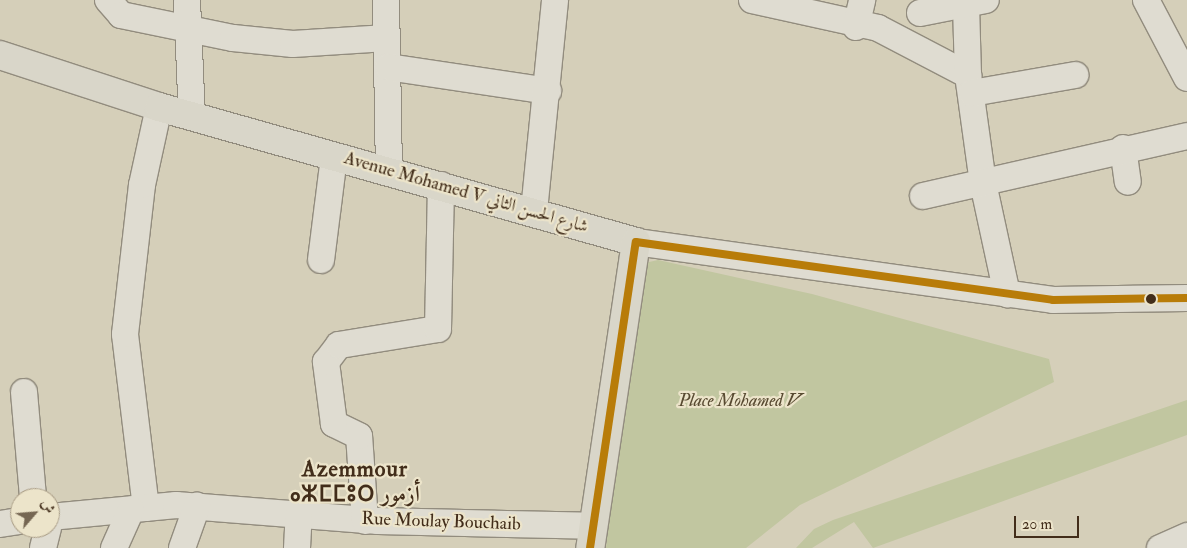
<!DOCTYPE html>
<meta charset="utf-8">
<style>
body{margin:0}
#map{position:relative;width:1187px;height:548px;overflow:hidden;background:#d5cfb9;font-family:"IM FELL Double Pica",Amiri,"Noto Sans Tifinagh",serif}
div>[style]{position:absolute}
.green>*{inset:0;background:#c1c6a0}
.roads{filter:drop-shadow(1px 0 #928c7e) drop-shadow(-1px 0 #928c7e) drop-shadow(0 1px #928c7e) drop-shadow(0 -1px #928c7e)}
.minor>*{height:26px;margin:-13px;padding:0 13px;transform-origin:13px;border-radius:13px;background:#dfdcd1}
.major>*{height:28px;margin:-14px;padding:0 14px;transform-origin:14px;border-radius:14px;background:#d9d6c9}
.bus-1>*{height:8px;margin:-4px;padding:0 4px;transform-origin:4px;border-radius:4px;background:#b87c09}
.dots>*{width:14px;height:14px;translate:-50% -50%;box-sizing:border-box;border:2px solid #ece4ca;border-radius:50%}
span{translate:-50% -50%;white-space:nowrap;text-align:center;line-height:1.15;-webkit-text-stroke:4.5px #ece4ca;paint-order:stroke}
.street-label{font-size:18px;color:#422d1a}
.park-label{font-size:18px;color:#584a31;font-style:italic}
.district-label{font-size:22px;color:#422d1a;font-weight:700;letter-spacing:1px}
.north{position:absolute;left:10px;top:488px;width:50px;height:50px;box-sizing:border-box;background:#ece4ca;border:1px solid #a89b84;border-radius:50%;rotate:63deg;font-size:14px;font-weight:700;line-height:20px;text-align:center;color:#422d1a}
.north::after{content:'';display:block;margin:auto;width:18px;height:22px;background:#756652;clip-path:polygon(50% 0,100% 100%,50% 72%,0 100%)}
.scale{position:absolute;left:1014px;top:516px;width:65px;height:22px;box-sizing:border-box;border:2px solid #422d1a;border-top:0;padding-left:6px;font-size:15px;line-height:18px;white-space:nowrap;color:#422d1a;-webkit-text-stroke:4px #ece4ca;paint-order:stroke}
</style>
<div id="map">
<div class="green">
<div style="clip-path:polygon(658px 260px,812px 294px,1049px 359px,1054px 382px,800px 505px,746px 548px,606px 548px,627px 287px,636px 265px)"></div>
<div style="clip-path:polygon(1187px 400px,1187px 435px,873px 548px,854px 522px,812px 548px,796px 548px,814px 529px,833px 520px)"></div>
</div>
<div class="roads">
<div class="minor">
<div style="left:108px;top:0;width:20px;rotate:49deg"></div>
<div style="left:121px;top:15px;width:114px;rotate:11.6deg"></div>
<div style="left:233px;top:38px;width:60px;rotate:5.7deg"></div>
<div style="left:293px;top:44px;width:94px;rotate:-3.7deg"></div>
<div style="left:187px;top:0;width:117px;rotate:87.6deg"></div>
<div style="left:386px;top:0;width:172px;rotate:89deg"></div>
<div style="left:752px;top:0;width:129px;rotate:12.5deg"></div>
<div style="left:878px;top:28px;width:102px;rotate:27.6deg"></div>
<div style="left:968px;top:75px;width:109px;rotate:82.1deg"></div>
<div style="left:983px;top:183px;width:114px;rotate:77.8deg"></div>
<div style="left:1146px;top:0;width:88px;rotate:62.3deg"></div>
<div style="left:966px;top:4px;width:71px;rotate:88.4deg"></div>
<div style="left:920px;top:13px;width:67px;rotate:-11.1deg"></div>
<div style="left:856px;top:27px;width:28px;rotate:-77deg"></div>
<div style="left:388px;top:67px;width:162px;rotate:8.5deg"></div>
<div style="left:972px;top:93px;width:105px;rotate:-9.9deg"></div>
<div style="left:1123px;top:148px;width:34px;rotate:82deg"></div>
<div style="left:923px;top:196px;width:271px;rotate:-12.8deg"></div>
<div style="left:534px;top:211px;width:212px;rotate:-84.3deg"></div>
<div style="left:636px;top:242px;width:421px;rotate:7.9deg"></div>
<div style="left:1053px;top:300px;width:134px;rotate:-0.9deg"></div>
<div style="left:321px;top:260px;width:104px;rotate:-82.8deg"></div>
<div style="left:24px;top:392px;width:106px;rotate:85.1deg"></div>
<div style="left:146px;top:508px;width:175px;rotate:-96.9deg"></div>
<div style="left:125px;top:334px;width:150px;rotate:-83.5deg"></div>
<div style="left:142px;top:185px;width:80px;rotate:-77.7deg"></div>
<div style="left:50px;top:517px;width:127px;rotate:-5.4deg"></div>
<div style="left:176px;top:505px;width:203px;rotate:4.5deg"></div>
<div style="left:378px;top:521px;width:214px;rotate:1.3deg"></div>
<div style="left:365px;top:521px;width:85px;rotate:-94deg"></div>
<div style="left:359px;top:436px;width:28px;rotate:-154deg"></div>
<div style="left:334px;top:424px;width:63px;rotate:-97.4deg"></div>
<div style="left:326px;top:362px;width:21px;rotate:-53deg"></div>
<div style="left:339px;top:345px;width:100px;rotate:-9.2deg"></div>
<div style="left:438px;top:329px;width:144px;rotate:-88.8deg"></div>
<div style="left:0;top:524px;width:20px;rotate:-9deg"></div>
<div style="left:43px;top:548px;width:21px;rotate:-76deg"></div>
<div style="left:114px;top:548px;width:42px;rotate:-65.9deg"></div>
<div style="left:182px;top:548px;width:45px;rotate:-70.3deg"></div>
<div style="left:297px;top:548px;width:33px;rotate:-87deg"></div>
<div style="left:1160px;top:548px;width:30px;rotate:-24deg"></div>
</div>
<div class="major">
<div style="left:0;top:55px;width:167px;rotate:18.1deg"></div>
<div style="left:159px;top:107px;width:496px;rotate:15.8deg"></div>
<div style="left:636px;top:242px;width:309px;rotate:98.5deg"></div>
</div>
</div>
<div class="bus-1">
<div style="left:590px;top:548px;width:309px;rotate:-81.5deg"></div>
<div style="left:636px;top:242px;width:421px;rotate:7.9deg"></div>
<div style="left:1053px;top:300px;width:134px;rotate:-0.9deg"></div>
</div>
<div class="dots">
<div style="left:1151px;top:299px;background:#422d1a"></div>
</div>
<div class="street-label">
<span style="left:466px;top:193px;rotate:16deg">Avenue Mohamed V شارع الحسن الثاني</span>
<span style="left:441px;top:522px;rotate:2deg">Rue Moulay Bouchaib</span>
</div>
<div class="park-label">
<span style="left:740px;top:401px">Place Mohamed V</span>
</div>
<div class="district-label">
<span style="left:355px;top:482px">Azemmour<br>ⴰⵣⵎⵎⵓⵔ أزمور</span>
</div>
<div class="north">ش</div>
<div class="scale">20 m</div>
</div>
